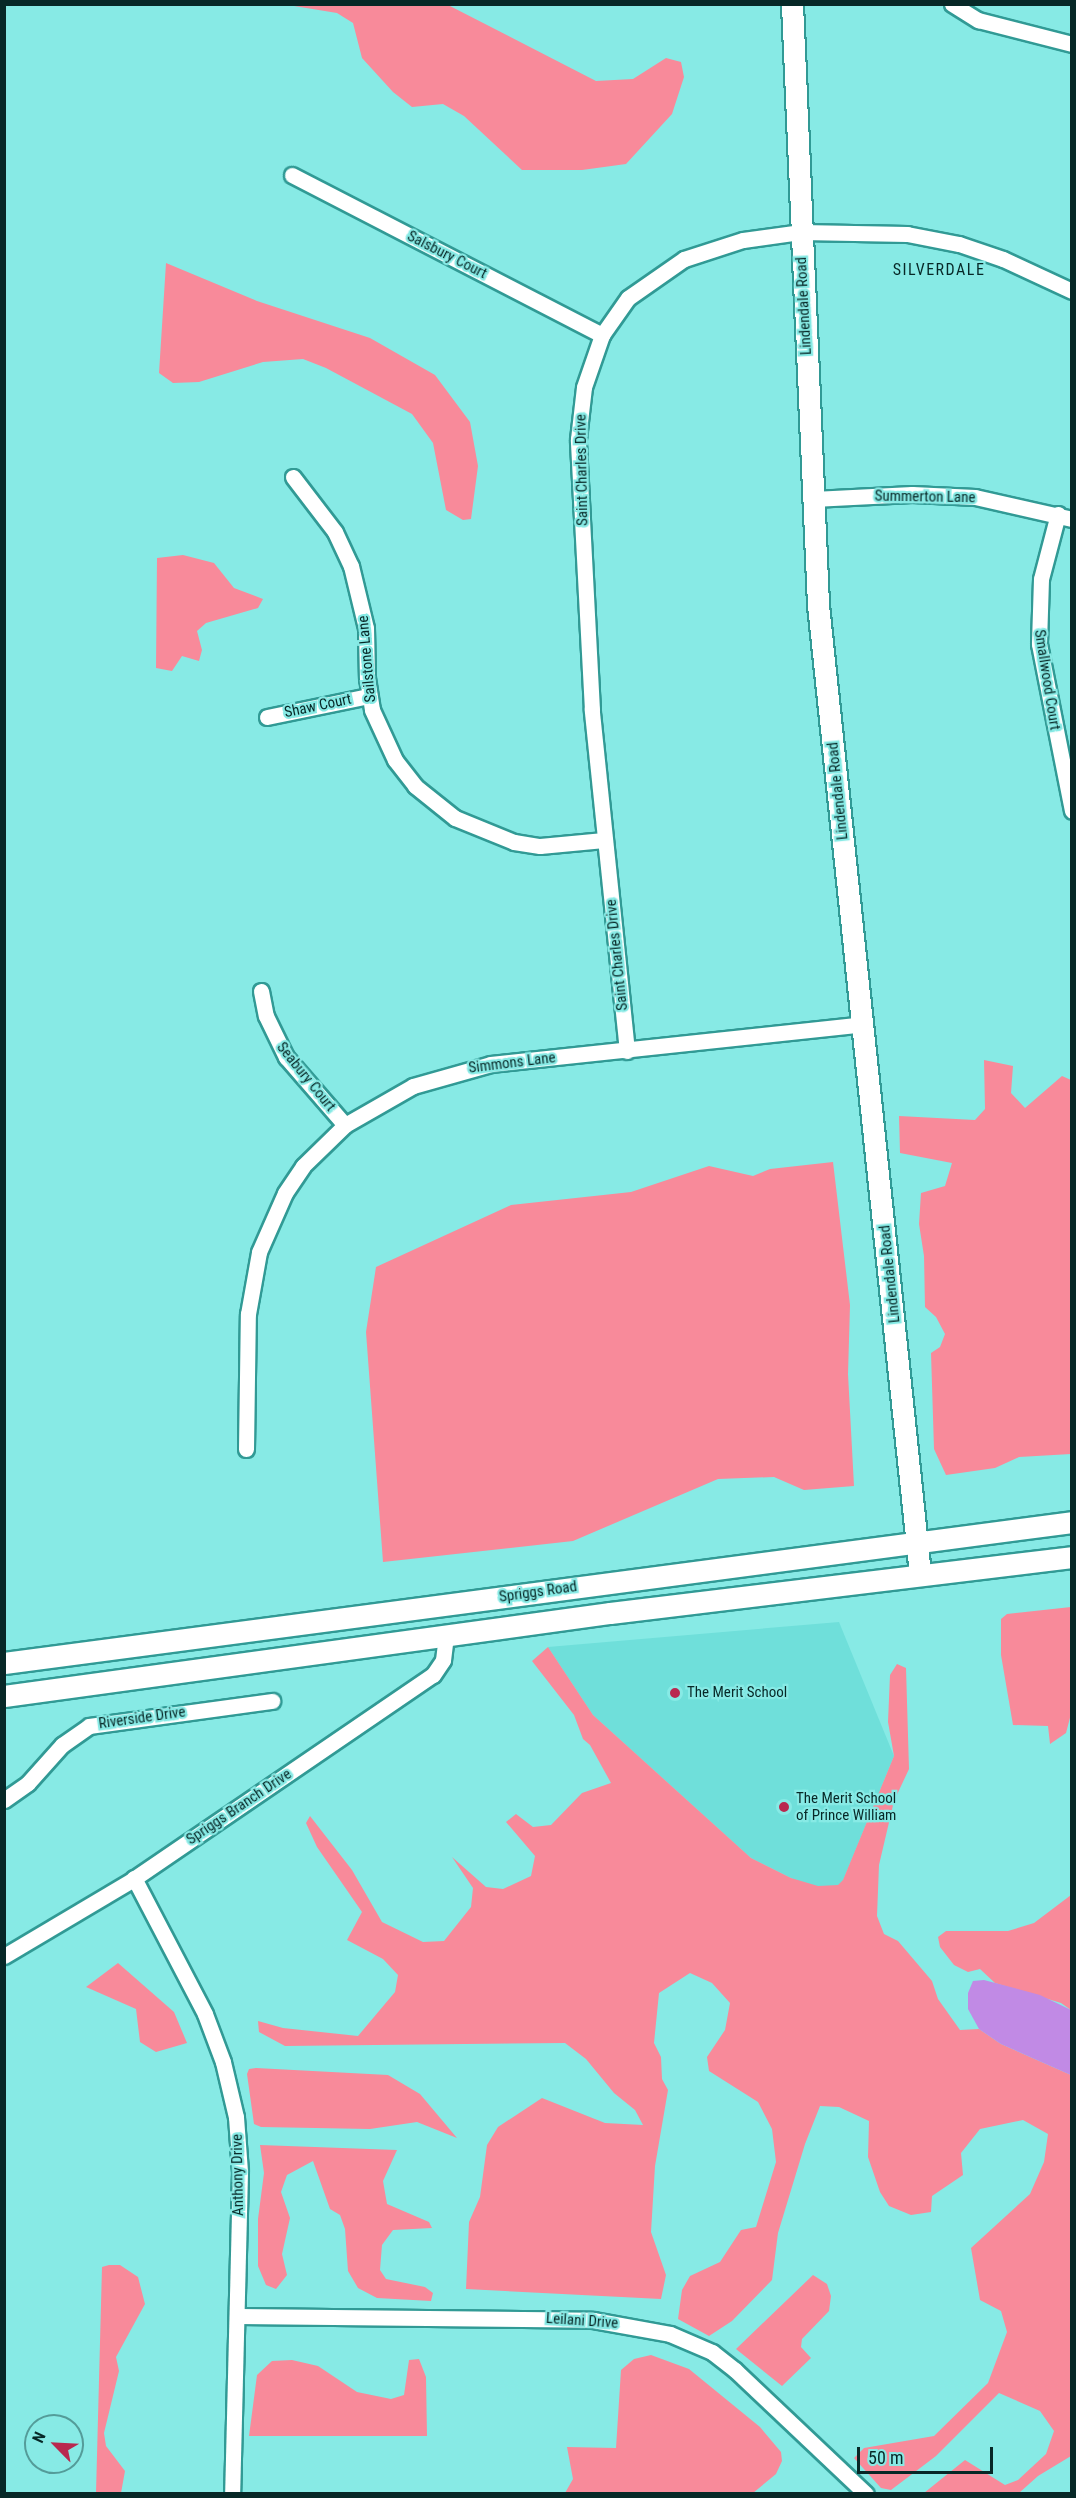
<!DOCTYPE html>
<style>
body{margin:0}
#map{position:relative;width:1076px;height:2498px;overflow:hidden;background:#87eae5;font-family:"Roboto Condensed",sans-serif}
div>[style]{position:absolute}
.built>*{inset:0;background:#6fdfda}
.green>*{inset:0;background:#f88a9a}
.water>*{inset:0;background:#c18ae5}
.roads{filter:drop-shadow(2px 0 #319a95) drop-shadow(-2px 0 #319a95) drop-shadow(0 2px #319a95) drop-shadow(0 -2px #319a95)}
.street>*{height:15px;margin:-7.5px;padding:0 7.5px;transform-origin:7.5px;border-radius:7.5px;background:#fff}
.secondary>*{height:21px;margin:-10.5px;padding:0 10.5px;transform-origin:10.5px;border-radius:10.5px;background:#fff}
.dots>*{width:16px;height:16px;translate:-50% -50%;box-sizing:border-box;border:3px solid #87eae5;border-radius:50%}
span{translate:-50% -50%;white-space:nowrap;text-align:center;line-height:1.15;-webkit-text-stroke:4.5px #87eae5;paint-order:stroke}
.street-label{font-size:15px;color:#072827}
.poi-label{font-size:15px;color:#072827}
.left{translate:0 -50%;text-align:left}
.neighbourhood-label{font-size:16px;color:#072827;letter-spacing:1.5px}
.frame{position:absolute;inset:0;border:6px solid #072827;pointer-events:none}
.north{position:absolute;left:24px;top:2414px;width:60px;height:60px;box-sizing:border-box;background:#87eae5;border:2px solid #549c99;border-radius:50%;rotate:294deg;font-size:16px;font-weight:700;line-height:24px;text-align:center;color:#072827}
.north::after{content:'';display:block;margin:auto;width:21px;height:27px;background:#b9284f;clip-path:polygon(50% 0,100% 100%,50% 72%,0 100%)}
.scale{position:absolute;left:857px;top:2447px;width:136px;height:27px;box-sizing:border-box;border:3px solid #072827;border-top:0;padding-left:8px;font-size:18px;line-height:21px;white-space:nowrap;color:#072827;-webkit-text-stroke:4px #87eae5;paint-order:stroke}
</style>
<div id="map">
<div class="built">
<div style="clip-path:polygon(839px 1622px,894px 1756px,835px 1900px,751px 1858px,593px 1715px,548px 1647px)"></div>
</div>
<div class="green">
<div style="clip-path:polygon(288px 5px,448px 5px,596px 81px,633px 79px,666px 58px,681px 62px,684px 77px,672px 114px,626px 164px,582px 170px,522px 170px,464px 116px,443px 104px,412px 107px,393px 92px,362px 58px,353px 23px,337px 13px)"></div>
<div style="clip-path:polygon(166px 263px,257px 301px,370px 338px,435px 375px,470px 422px,478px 466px,471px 519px,463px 520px,446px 510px,433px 443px,412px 414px,326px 368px,303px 359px,263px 362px,199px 382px,173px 383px,159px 373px)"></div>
<div style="clip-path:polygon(183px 555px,214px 563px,234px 588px,263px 599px,258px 608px,206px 623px,197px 631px,202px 650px,199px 661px,182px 656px,172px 671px,156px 668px,157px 558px)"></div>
<div style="clip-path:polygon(984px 1060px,1013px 1066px,1011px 1093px,1025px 1108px,1062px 1076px,1071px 1080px,1071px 1454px,1019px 1457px,995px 1468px,946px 1475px,934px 1449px,931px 1353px,940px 1347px,945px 1334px,936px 1317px,925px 1307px,924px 1256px,919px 1224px,921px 1193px,945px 1186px,952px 1163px,900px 1153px,899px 1116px,975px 1120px,985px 1109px)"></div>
<div style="clip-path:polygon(833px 1162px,850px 1305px,848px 1374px,854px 1486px,804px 1490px,774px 1477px,718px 1479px,573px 1541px,383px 1562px,366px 1332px,376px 1267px,511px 1205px,631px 1192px,709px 1166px,753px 1176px,770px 1169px)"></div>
<div style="clip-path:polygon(1071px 1607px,1071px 1714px,1066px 1733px,1050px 1744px,1048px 1726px,1013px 1725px,1001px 1655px,1001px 1619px,1007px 1614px)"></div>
<div style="clip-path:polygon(548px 1647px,593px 1715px,751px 1858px,791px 1878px,818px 1886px,838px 1885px,843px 1880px,894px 1756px,888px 1722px,890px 1675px,897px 1664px,906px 1668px,909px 1769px,894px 1801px,879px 1865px,877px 1916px,884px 1934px,898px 1941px,932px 1981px,938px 1999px,960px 2030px,979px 2029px,1001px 2044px,1071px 2075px,1071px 2456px,1038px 2476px,1019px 2493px,924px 2493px,965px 2460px,1005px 2485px,1018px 2480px,1046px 2454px,1054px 2431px,1040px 2411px,999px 2393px,936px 2456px,891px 2490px,881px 2488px,854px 2458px,864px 2448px,934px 2436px,988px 2383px,1007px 2332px,1001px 2311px,980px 2300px,971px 2248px,1030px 2194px,1044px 2162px,1048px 2134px,1023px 2120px,980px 2129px,961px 2153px,963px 2175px,932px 2196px,931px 2212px,911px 2215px,889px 2206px,880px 2192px,868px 2157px,869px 2121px,839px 2107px,820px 2106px,805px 2144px,778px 2233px,772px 2280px,732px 2321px,709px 2336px,678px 2319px,682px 2290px,690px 2276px,720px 2262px,741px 2230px,756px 2227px,776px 2162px,772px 2129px,758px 2102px,709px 2071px,707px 2057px,725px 2030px,730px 2003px,712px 1983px,690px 1973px,659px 1993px,654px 2043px,661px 2057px,662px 2079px,668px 2090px,655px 2166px,651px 2232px,666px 2275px,661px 2299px,466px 2289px,469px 2222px,480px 2197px,487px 2145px,498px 2127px,542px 2098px,605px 2123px,643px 2125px,635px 2110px,614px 2093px,586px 2059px,565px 2043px,285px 2046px,259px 2032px,258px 2021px,283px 2028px,358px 2036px,395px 1992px,398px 1975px,383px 1959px,347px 1940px,362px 1912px,317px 1847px,306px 1823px,310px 1816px,352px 1870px,382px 1922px,423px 1942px,444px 1941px,471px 1907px,473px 1888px,452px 1857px,486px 1887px,503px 1889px,531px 1876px,535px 1856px,506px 1822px,516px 1814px,533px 1827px,551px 1825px,582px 1793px,611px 1783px,590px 1745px,583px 1739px,574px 1715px,532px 1661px)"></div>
<div style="clip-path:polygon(1071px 1895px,1071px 2010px,1061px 2003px,995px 1983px,980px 1969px,968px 1972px,954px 1965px,940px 1947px,938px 1937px,946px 1931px,1008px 1931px,1034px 1923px)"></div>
<div style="clip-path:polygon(118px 1963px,174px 2012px,187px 2043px,156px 2052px,140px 2042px,136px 2009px,86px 1987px)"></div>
<div style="clip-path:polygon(256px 2068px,388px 2075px,420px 2094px,457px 2138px,417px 2122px,370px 2129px,261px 2127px,254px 2124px,247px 2074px,249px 2069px)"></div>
<div style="clip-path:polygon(260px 2145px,397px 2150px,383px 2181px,387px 2204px,429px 2222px,432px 2228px,393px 2230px,382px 2245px,380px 2270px,386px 2279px,425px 2287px,433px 2293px,431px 2301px,377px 2298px,358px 2288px,348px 2271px,345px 2229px,340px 2215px,330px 2209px,313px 2161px,287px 2175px,281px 2192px,290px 2218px,282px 2254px,287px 2275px,276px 2289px,266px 2285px,258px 2266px,258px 2219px,264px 2173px)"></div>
<div style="clip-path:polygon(109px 2265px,120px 2265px,138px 2277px,145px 2304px,116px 2357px,119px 2371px,104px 2433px,106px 2446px,125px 2471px,121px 2493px,96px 2493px,102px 2267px)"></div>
<div style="clip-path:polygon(813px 2275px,827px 2284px,831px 2296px,829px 2311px,802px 2339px,801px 2347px,811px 2358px,782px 2386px,736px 2349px)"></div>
<div style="clip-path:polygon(651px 2355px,689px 2369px,760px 2427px,781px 2452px,782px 2461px,776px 2474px,753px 2493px,565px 2493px,573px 2479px,567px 2447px,616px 2448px,621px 2370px,634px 2359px)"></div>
<div style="clip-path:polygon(419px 2359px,426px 2377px,427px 2436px,249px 2436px,257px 2375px,272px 2361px,292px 2360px,318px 2366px,357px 2392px,391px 2399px,404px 2395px,409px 2360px)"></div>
</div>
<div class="water">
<div style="clip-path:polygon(984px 1980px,1040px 1995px,1071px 2010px,1071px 2075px,1001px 2044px,979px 2029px,968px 2009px,968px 1993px,973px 1981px)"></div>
</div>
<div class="roads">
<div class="street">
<div style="left:952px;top:4px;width:31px;rotate:32deg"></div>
<div style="left:978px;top:20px;width:97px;rotate:14.3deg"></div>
<div style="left:292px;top:175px;width:349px;rotate:27.3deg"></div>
<div style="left:293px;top:477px;width:69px;rotate:52.6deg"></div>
<div style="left:335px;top:532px;width:38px;rotate:65deg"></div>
<div style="left:351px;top:566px;width:64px;rotate:76.4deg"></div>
<div style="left:366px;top:628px;width:50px;rotate:88.9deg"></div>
<div style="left:367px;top:678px;width:32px;rotate:81deg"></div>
<div style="left:372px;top:710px;width:55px;rotate:65.3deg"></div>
<div style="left:395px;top:760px;width:33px;rotate:52deg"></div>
<div style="left:415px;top:786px;width:51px;rotate:38.7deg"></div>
<div style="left:455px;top:818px;width:64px;rotate:22.1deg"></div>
<div style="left:514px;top:842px;width:26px;rotate:9deg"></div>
<div style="left:540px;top:846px;width:64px;rotate:-5.4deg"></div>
<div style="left:813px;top:499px;width:99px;rotate:-2.9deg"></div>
<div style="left:912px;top:494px;width:63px;rotate:2.7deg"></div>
<div style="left:975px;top:497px;width:99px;rotate:12.8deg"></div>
<div style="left:1058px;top:514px;width:67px;rotate:104.7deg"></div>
<div style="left:1041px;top:579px;width:65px;rotate:91.8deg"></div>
<div style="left:1039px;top:644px;width:170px;rotate:78.8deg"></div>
<div style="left:267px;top:717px;width:103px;rotate:-11.7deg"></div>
<div style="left:261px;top:991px;width:25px;rotate:79deg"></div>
<div style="left:266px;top:1016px;width:46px;rotate:64deg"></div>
<div style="left:286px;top:1057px;width:90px;rotate:49.1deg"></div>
<div style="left:627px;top:1051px;width:343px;rotate:-95.9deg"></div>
<div style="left:592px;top:710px;width:271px;rotate:-93deg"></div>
<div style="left:578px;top:439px;width:52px;rotate:-83.4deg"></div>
<div style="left:584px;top:387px;width:55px;rotate:-70.9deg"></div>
<div style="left:602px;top:335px;width:45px;rotate:-54.9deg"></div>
<div style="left:628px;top:298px;width:68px;rotate:-34.9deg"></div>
<div style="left:684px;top:259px;width:62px;rotate:-17.9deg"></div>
<div style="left:743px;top:240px;width:59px;rotate:-7.9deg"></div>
<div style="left:801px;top:232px;width:106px;rotate:1.1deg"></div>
<div style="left:907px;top:234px;width:53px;rotate:10.9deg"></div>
<div style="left:959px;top:244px;width:46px;rotate:18.8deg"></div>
<div style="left:1003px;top:259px;width:76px;rotate:24.9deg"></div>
<div style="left:246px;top:1449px;width:135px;rotate:-89.2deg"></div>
<div style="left:248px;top:1314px;width:63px;rotate:-79.9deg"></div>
<div style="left:259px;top:1252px;width:64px;rotate:-66.2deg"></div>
<div style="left:285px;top:1193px;width:32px;rotate:-56deg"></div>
<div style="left:303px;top:1166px;width:59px;rotate:-44.3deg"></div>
<div style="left:345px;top:1125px;width:78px;rotate:-29.8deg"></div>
<div style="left:413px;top:1086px;width:81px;rotate:-15.8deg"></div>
<div style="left:491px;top:1064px;width:376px;rotate:-6.1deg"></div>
<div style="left:4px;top:1800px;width:29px;rotate:-35deg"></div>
<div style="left:28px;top:1783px;width:51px;rotate:-48.2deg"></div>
<div style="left:62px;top:1745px;width:33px;rotate:-35deg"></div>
<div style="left:89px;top:1726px;width:185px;rotate:-7.8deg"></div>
<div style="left:134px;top:1878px;width:153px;rotate:62.4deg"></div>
<div style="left:205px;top:2014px;width:51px;rotate:69.4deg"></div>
<div style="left:223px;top:2062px;width:57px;rotate:76.7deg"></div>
<div style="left:236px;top:2117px;width:55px;rotate:85.8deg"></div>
<div style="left:240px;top:2172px;width:322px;rotate:91.4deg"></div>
<div style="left:4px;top:1956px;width:149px;rotate:-30.7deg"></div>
<div style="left:132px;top:1880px;width:364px;rotate:-34.3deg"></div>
<div style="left:433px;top:1675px;width:18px;rotate:-56deg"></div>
<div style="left:443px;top:1660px;width:25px;rotate:-83deg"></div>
<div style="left:238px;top:2316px;width:355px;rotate:0.6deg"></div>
<div style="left:593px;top:2320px;width:78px;rotate:10.3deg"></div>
<div style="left:670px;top:2334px;width:46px;rotate:23.2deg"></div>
<div style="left:712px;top:2352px;width:29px;rotate:38deg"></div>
<div style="left:735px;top:2370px;width:180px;rotate:43.4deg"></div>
</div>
<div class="secondary">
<div style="left:792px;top:4px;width:602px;rotate:87.52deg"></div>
<div style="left:818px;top:605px;width:974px;rotate:83.99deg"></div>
<div style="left:4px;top:1663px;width:1077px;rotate:-7.52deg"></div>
<div style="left:4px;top:1696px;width:612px;rotate:-7.8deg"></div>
<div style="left:610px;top:1613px;width:465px;rotate:-6.9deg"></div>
</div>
</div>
<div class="dots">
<div style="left:675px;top:1693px;background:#b9284f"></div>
<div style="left:784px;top:1807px;background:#b9284f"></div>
</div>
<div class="street-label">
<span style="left:447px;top:255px;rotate:27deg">Salsbury Court</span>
<span style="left:804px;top:306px;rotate:-93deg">Lindendale Road</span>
<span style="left:582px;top:470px;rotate:-91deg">Saint Charles Drive</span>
<span style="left:925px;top:497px;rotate:1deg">Summerton Lane</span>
<span style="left:367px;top:659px;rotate:-95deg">Sailstone Lane</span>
<span style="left:1047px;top:680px;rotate:81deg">Smallwood Court</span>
<span style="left:318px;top:706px;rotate:-12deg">Shaw Court</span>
<span style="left:838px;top:791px;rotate:-96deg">Lindendale Road</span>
<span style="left:617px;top:955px;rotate:-96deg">Saint Charles Drive</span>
<span style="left:512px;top:1063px;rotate:-7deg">Simmons Lane</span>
<span style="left:306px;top:1077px;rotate:51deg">Seabury Court</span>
<span style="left:890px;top:1274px;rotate:-96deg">Lindendale Road</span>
<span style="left:538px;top:1592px;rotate:-8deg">Spriggs Road</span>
<span style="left:142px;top:1718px;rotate:-8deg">Riverside Drive</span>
<span style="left:239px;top:1807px;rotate:-34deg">Spriggs Branch Drive</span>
<span style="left:238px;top:2175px;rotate:-91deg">Anthony Drive</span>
<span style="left:582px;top:2321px;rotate:4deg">Leilani Drive</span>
</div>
<div class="poi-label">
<span class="left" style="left:687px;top:1693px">The Merit School</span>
<span class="left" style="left:796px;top:1807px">The Merit School<br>of Prince William</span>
</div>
<div class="neighbourhood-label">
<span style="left:939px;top:270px">SILVERDALE</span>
</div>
<div class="frame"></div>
<div class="north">N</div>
<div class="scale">50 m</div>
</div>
